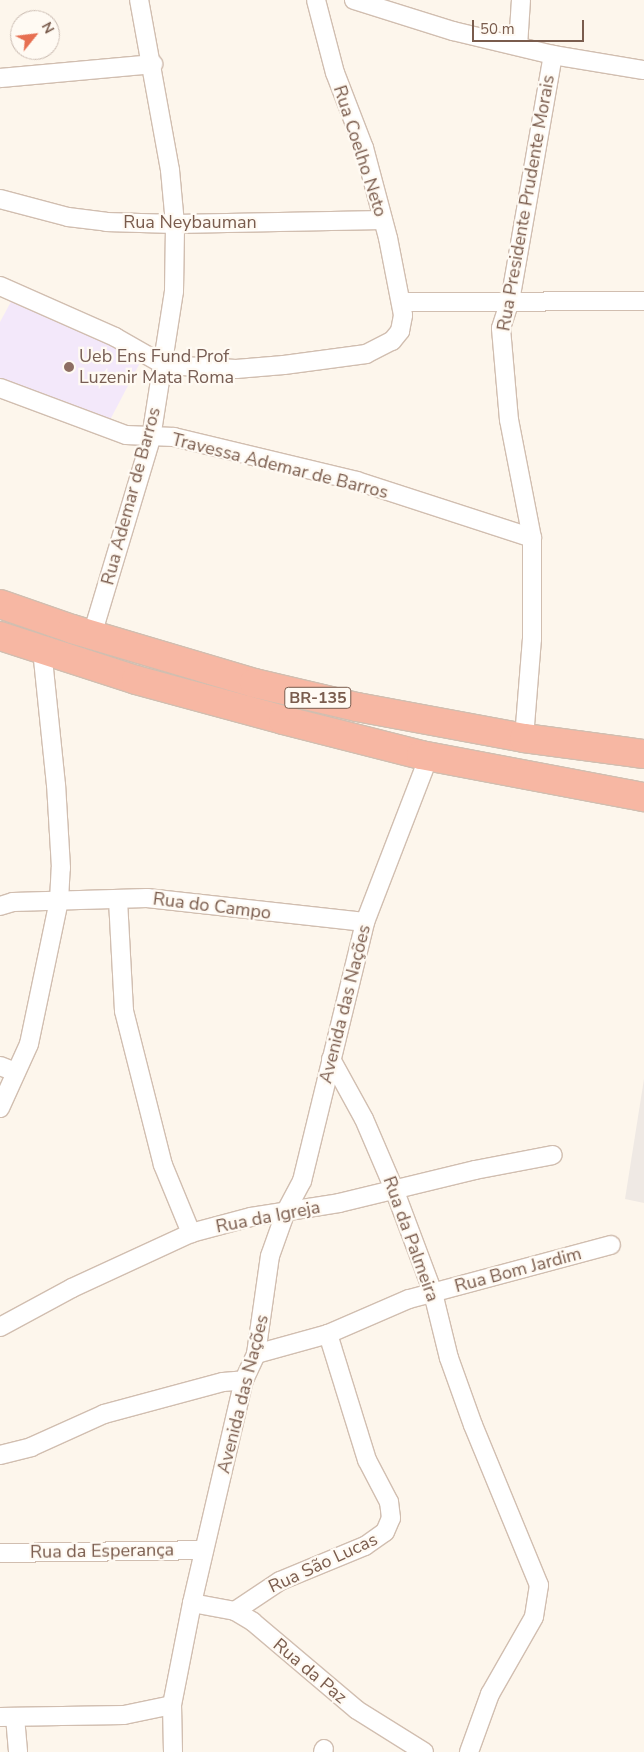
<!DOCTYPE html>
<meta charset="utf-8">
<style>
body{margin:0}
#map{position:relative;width:644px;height:1752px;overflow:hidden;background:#fdf6ec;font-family:"Nunito Sans",sans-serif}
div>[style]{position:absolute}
.industrial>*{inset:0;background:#efe9e4}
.education>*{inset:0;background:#f3e8fa}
.roads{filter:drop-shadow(1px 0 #d1beb0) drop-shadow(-1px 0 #d1beb0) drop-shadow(0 1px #d1beb0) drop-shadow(0 -1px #d1beb0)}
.street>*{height:18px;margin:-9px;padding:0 9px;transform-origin:9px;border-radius:9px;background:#fff}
.highway>*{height:28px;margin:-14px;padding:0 14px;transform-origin:14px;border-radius:14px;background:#f7b7a3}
.dots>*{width:14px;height:14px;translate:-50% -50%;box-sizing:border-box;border:2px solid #fffaf3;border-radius:50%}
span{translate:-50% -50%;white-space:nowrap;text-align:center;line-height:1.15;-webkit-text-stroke:4.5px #fffaf3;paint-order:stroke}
.shield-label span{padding:1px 4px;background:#fffaf3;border:1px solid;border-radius:4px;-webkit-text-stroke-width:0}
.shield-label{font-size:16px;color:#7a5c4d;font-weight:700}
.street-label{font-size:18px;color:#7a5c4d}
.education-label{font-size:18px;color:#785e54}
.left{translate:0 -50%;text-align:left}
.north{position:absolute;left:10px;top:10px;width:50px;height:50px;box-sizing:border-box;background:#fffaf3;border:1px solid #cabbb1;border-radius:50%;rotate:61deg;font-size:14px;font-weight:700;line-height:20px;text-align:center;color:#7a5c4d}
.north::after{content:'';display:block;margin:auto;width:18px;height:22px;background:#e76f51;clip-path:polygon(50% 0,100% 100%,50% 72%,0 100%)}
.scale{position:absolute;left:472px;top:20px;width:112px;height:22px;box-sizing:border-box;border:2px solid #7a5c4d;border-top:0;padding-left:6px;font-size:15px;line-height:18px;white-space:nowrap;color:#7a5c4d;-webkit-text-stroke:4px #fffaf3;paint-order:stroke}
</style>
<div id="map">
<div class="industrial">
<div style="clip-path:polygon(644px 1079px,644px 1203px,625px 1199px)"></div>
</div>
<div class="education">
<div style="clip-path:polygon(13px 298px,143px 357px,110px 420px,0 378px,0 322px)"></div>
</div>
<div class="roads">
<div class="street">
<div style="left:354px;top:0;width:104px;rotate:17.4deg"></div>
<div style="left:453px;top:31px;width:103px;rotate:13.5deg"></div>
<div style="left:553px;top:55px;width:92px;rotate:9.4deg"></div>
<div style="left:518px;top:46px;width:46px;rotate:-86.3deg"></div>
<div style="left:0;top:78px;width:154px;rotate:-5.2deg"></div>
<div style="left:0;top:199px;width:70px;rotate:14.8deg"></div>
<div style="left:68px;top:217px;width:38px;rotate:7deg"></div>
<div style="left:106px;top:222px;width:69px;rotate:1.7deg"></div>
<div style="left:175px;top:224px;width:208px;rotate:-1.1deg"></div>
<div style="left:0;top:286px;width:126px;rotate:23.9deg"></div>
<div style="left:115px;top:337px;width:56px;rotate:29.7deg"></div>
<div style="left:164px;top:365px;width:72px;rotate:3.2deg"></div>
<div style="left:236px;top:369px;width:48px;rotate:-4.8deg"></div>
<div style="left:284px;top:365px;width:83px;rotate:-7.6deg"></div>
<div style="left:366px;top:354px;width:29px;rotate:-27deg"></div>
<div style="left:392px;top:341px;width:13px;rotate:-51deg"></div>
<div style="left:400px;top:331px;width:16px;rotate:-79deg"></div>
<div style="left:403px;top:315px;width:78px;rotate:-101deg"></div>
<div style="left:388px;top:238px;width:93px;rotate:-104.9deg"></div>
<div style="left:364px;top:148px;width:80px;rotate:-111.1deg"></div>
<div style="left:335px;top:73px;width:75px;rotate:-104.6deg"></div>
<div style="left:402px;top:302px;width:242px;rotate:-0.2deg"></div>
<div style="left:0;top:388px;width:134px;rotate:20.5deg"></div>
<div style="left:126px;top:435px;width:48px;rotate:2.4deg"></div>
<div style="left:174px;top:437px;width:188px;rotate:13.5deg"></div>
<div style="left:357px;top:481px;width:184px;rotate:18deg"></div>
<div style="left:92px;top:635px;width:206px;rotate:-73.3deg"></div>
<div style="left:151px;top:438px;width:149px;rotate:-81.1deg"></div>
<div style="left:174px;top:291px;width:67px;rotate:-89.1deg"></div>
<div style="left:175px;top:224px;width:54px;rotate:-95.3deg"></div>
<div style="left:170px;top:170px;width:173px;rotate:-100.3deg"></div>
<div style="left:524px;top:738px;width:99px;rotate:-85.4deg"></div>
<div style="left:532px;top:639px;width:101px;rotate:-90deg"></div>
<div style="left:532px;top:538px;width:120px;rotate:-101deg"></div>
<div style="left:509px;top:420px;width:92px;rotate:-95deg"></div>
<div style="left:501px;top:328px;width:28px;rotate:-72deg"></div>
<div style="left:510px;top:301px;width:250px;rotate:-80.1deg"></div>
<div style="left:118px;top:900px;width:111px;rotate:86.9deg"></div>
<div style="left:124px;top:1011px;width:159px;rotate:75.8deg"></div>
<div style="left:163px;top:1165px;width:74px;rotate:67.6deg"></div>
<div style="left:0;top:906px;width:14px;rotate:-17deg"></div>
<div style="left:13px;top:902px;width:134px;rotate:-1.7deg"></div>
<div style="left:147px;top:898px;width:219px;rotate:6.3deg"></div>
<div style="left:331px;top:1059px;width:68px;rotate:61.2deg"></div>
<div style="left:364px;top:1119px;width:76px;rotate:66.8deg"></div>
<div style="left:394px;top:1189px;width:111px;rotate:69.4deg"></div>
<div style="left:433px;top:1293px;width:67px;rotate:76.2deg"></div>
<div style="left:449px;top:1358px;width:71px;rotate:70.3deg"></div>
<div style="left:473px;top:1425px;width:173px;rotate:67.6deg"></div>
<div style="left:539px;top:1585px;width:32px;rotate:99deg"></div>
<div style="left:534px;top:1617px;width:89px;rotate:119.7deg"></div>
<div style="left:490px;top:1694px;width:62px;rotate:109.9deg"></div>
<div style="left:0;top:1066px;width:17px;rotate:21deg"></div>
<div style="left:0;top:1108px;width:70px;rotate:-65.6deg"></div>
<div style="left:29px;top:1044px;width:146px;rotate:-78.2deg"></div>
<div style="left:59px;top:901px;width:33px;rotate:-87deg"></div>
<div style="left:61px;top:868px;width:83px;rotate:-93.4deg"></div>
<div style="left:56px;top:785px;width:136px;rotate:-95.9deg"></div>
<div style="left:0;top:1327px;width:82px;rotate:-28.4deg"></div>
<div style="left:72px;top:1288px;width:131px;rotate:-24.8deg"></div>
<div style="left:191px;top:1233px;width:62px;rotate:-14.9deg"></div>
<div style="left:251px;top:1217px;width:89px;rotate:-9deg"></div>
<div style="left:339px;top:1203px;width:140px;rotate:-13.6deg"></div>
<div style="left:475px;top:1170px;width:79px;rotate:-10.9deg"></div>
<div style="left:256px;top:1354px;width:75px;rotate:-15.5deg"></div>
<div style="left:328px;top:1334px;width:88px;rotate:-23.4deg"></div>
<div style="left:409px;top:1299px;width:209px;rotate:-15deg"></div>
<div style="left:0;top:1455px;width:32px;rotate:-14deg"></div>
<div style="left:31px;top:1447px;width:80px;rotate:-24.3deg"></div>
<div style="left:104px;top:1414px;width:123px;rotate:-15.1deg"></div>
<div style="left:223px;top:1382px;width:21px;rotate:-5deg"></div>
<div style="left:0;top:1553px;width:204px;rotate:-0.8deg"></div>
<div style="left:192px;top:1603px;width:44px;rotate:10.5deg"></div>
<div style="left:235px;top:1611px;width:21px;rotate:31deg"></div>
<div style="left:253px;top:1622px;width:136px;rotate:40.2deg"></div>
<div style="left:357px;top:1710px;width:79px;rotate:32.1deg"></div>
<div style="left:235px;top:1611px;width:54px;rotate:-33.7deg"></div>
<div style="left:280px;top:1581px;width:92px;rotate:-22.4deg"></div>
<div style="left:365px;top:1546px;width:24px;rotate:-35deg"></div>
<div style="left:385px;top:1532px;width:15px;rotate:-67deg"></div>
<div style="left:391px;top:1518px;width:16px;rotate:-97deg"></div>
<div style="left:389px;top:1502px;width:47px;rotate:-117.6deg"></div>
<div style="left:367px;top:1460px;width:132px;rotate:-107.2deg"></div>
<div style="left:0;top:1717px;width:124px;rotate:-0.9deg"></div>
<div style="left:124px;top:1715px;width:49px;rotate:-11.8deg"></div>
<div style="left:15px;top:1717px;width:35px;rotate:85deg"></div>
<div style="left:173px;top:1752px;width:47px;rotate:-91.2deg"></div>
<div style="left:172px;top:1705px;width:104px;rotate:-78.9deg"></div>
<div style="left:192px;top:1603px;width:229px;rotate:-76.9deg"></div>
<div style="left:244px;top:1380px;width:29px;rotate:-65deg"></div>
<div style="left:256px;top:1354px;width:99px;rotate:-81.9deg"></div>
<div style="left:270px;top:1256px;width:48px;rotate:-70.4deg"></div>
<div style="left:286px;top:1211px;width:34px;rotate:-62deg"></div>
<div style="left:302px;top:1181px;width:267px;rotate:-76.3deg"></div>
<div style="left:365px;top:922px;width:178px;rotate:-68.9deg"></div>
<div style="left:323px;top:1752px;width:3px;rotate:-72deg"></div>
</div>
<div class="highway">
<div style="left:0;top:604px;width:76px;rotate:19.1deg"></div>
<div style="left:72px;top:629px;width:190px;rotate:16.5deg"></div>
<div style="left:254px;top:683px;width:106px;rotate:13.1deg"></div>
<div style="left:357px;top:707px;width:170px;rotate:10.5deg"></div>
<div style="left:524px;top:738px;width:121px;rotate:7.6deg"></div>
<div style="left:0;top:636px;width:143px;rotate:17.9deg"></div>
<div style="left:136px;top:680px;width:152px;rotate:15.2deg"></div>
<div style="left:283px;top:720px;width:142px;rotate:14.2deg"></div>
<div style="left:421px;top:755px;width:227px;rotate:10.7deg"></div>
</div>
</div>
<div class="dots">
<div style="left:69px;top:367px;background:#8d6e63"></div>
</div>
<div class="shield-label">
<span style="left:318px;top:698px">BR-135</span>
</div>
<div class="street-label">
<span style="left:360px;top:151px;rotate:72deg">Rua Coelho Neto</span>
<span style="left:526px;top:203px;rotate:-80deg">Rua Presidente Prudente Morais</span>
<span style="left:190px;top:222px">Rua Neybauman</span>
<span style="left:280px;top:466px;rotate:14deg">Travessa Ademar de Barros</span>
<span style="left:131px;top:496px;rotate:-75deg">Rua Ademar de Barros</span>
<span style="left:212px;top:906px;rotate:7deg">Rua do Campo</span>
<span style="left:345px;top:1004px;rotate:-76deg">Avenida das Nações</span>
<span style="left:268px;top:1217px;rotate:-11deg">Rua da Igreja</span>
<span style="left:411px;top:1239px;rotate:70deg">Rua da Palmeira</span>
<span style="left:518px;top:1270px;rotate:-15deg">Rua Bom Jardim</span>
<span style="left:243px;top:1394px;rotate:-76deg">Avenida das Nações</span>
<span style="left:102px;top:1551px;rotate:-1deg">Rua da Esperança</span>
<span style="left:323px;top:1563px;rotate:-25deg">Rua São Lucas</span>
<span style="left:310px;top:1671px;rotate:40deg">Rua da Paz</span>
</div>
<div class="education-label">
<span class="left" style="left:79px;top:367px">Ueb Ens Fund Prof<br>Luzenir Mata Roma</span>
</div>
<div class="north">N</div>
<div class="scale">50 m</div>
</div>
